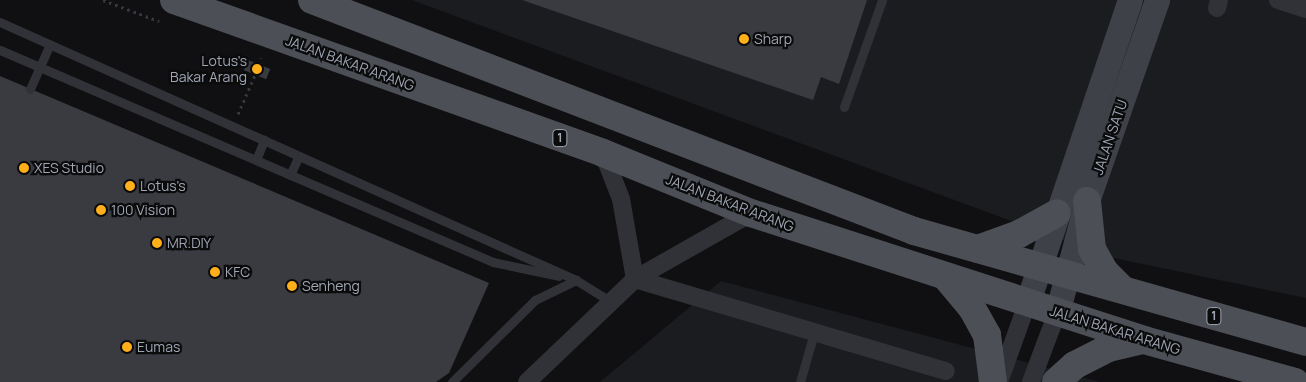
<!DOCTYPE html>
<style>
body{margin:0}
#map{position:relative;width:1306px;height:382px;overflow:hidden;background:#101012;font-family:Manrope,sans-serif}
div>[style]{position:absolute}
.built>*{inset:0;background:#1b1c1f}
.building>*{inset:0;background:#393b40;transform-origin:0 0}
.path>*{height:3px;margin-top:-1.5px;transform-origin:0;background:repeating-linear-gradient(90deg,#36393e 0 2.5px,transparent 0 6.5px)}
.service>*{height:9px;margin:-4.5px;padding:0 4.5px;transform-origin:4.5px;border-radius:4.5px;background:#313237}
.minor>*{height:18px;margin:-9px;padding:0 9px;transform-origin:9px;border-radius:9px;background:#313237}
.secondary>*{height:25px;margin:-12.5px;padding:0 12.5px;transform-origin:12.5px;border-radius:12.5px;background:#3e4147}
.primary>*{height:28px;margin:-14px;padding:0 14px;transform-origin:14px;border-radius:14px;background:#4c4f56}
.dots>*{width:14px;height:14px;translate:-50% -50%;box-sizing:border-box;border:2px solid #0b0b0c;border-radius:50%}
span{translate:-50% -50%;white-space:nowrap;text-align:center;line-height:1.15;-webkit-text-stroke:4.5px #0b0b0c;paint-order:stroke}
.shield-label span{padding:1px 4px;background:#0b0b0c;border:1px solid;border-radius:4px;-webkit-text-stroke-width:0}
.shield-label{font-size:12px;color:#9fa6b4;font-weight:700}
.poi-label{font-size:14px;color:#9fa6b4}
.left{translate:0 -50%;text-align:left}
.right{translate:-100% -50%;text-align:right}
.street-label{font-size:14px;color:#9fa6b4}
</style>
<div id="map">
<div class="built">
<div style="clip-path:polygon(412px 0,1306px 0,1306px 298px,1109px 257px)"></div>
<div style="clip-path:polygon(721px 281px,1100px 382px,600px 382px)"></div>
</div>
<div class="building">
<div style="clip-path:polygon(522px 0,867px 0,839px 84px,821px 77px,813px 100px)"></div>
<div style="left:248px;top:60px;width:24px;height:11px;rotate:22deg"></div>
<div style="clip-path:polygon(0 76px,489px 283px,449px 373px,436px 382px,0 382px)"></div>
</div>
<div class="path">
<div style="left:103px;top:0;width:60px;rotate:20.6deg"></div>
<div style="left:260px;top:65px;width:7px;rotate:-82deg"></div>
<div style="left:238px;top:114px;width:43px;rotate:-66.4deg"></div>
</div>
<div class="service">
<div style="left:0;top:22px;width:631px;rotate:24.13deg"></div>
<div style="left:576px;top:280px;width:39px;rotate:32deg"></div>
<div style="left:0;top:50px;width:537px;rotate:23.27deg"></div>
<div style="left:493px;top:262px;width:67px;rotate:12deg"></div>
<div style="left:30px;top:89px;width:49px;rotate:-66deg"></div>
<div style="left:844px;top:107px;width:114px;rotate:-70.4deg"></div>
<div style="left:256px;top:160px;width:22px;rotate:-68deg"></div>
<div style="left:290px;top:175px;width:21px;rotate:-65deg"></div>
<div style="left:452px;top:382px;width:117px;rotate:-44.7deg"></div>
<div style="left:535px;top:300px;width:46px;rotate:-26deg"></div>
<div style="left:800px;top:382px;width:51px;rotate:-74.1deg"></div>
</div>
<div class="minor">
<div style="left:1278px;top:0;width:29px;rotate:18deg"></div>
<div style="left:1217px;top:8px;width:8px;rotate:-76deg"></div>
<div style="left:603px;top:153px;width:49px;rotate:68.6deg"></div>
<div style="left:621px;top:199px;width:81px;rotate:80.1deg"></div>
<div style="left:635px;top:279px;width:324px;rotate:16.5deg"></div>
<div style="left:527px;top:382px;width:149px;rotate:-43.6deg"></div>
<div style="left:635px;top:279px;width:133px;rotate:-29.6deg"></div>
<div style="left:999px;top:382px;width:86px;rotate:-70.3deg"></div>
<div style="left:1031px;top:382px;width:74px;rotate:-69.4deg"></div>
</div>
<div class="secondary">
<div style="left:1028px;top:301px;width:318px;rotate:-71.3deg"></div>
<div style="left:1057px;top:313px;width:116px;rotate:-75deg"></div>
<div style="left:1087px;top:201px;width:213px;rotate:-70.8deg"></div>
</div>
<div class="primary">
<div style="left:174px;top:0;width:455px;rotate:19.6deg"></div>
<div style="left:603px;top:153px;width:160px;rotate:22.1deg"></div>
<div style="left:751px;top:213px;width:413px;rotate:17.9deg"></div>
<div style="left:1144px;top:340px;width:157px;rotate:15.5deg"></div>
<div style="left:312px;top:0;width:645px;rotate:20.99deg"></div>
<div style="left:914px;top:231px;width:407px;rotate:15.8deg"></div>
<div style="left:1087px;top:201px;width:48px;rotate:84.1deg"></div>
<div style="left:1092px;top:249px;width:25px;rotate:61deg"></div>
<div style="left:1104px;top:271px;width:25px;rotate:45deg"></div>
<div style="left:978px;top:249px;width:44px;rotate:-20.1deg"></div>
<div style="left:1019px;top:234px;width:43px;rotate:-28.9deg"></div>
<div style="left:946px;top:277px;width:40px;rotate:50deg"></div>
<div style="left:972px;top:308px;width:31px;rotate:61deg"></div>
<div style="left:987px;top:335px;width:47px;rotate:82.7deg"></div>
<div style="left:1056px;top:382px;width:25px;rotate:-42deg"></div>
<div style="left:1075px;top:365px;width:37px;rotate:-27deg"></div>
<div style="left:1108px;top:348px;width:36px;rotate:-13deg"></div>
</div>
<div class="dots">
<div style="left:744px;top:39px;background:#ffaf1a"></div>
<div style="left:257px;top:69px;background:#ffaf1a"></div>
<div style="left:24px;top:168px;background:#ffaf1a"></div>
<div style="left:130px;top:186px;background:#ffaf1a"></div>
<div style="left:101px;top:210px;background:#ffaf1a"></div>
<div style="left:157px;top:243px;background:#ffaf1a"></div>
<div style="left:215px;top:272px;background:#ffaf1a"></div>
<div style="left:292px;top:286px;background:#ffaf1a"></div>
<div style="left:127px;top:347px;background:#ffaf1a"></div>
</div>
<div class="shield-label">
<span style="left:560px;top:138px">1</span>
<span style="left:1214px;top:316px">1</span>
</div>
<div class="poi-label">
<span class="left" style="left:754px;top:39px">Sharp</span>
<span class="right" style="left:247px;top:69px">Lotus's<br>Bakar Arang</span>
<span class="left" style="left:34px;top:168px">XES Studio</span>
<span class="left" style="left:140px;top:186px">Lotus's</span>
<span class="left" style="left:111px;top:210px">100 Vision</span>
<span class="left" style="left:167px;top:243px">MR.DIY</span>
<span class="left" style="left:225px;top:272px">KFC</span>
<span class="left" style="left:302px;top:286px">Senheng</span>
<span class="left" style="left:137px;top:347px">Eumas</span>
</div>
<div class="street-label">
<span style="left:350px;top:63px;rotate:20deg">JALAN BAKAR ARANG</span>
<span style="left:1110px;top:137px;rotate:-71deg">JALAN SATU</span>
<span style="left:730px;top:203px;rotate:21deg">JALAN BAKAR ARANG</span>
<span style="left:1115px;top:330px;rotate:17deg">JALAN BAKAR ARANG</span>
</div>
</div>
